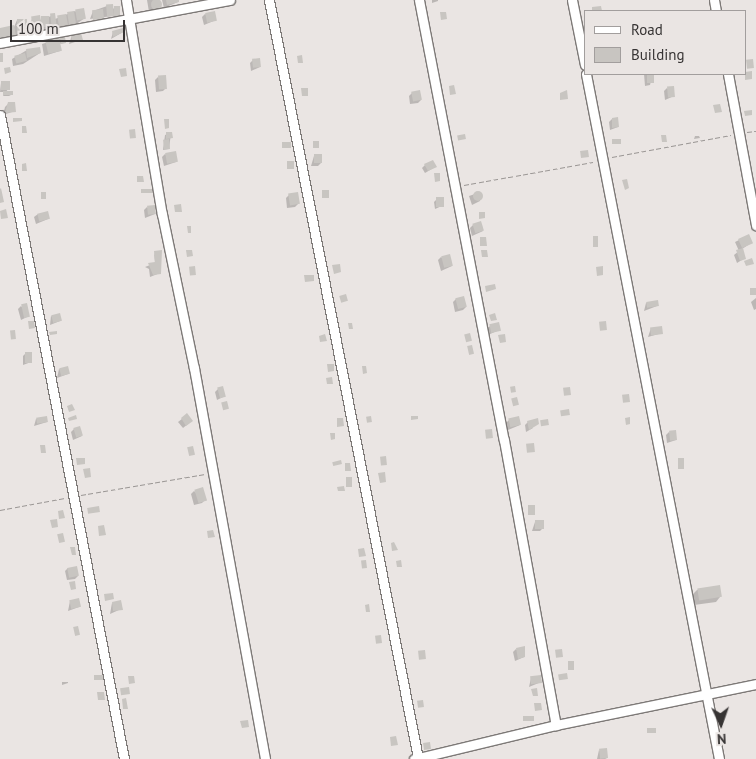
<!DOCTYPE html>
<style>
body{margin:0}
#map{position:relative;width:756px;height:759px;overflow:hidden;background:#eae5e3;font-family:"PT Sans",sans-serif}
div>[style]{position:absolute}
.shadow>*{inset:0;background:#0003}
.building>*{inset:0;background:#c8c5c1;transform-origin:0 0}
.round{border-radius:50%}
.path>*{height:1px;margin-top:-0.5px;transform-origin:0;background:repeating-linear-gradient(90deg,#9a9694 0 5px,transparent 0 7.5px)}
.roads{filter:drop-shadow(1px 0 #7d7977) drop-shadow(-1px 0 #7d7977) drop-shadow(0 1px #7d7977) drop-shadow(0 -1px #7d7977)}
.minor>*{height:9px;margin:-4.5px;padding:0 4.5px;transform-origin:4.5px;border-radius:4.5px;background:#fff}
span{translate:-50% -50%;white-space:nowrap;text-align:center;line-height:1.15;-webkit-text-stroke:5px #eae5e3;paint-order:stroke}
.legend{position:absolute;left:584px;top:10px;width:162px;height:65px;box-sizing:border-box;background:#eae5e3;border:1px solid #a29e9d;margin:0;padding:6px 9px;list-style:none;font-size:15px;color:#373434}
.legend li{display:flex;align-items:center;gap:10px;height:25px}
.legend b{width:25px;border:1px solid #a29e9d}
.north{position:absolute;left:696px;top:699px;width:50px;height:50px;-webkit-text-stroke:4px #eae5e3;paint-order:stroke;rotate:177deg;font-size:14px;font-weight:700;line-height:20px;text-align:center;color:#373434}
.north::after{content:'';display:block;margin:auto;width:18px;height:22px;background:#373434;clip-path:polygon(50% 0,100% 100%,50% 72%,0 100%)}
.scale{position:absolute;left:10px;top:20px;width:115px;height:22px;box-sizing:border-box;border:2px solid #373434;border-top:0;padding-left:6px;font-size:15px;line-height:18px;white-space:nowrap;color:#373434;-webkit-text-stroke:4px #eae5e3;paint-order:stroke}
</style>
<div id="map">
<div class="shadow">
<div style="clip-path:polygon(147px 0,159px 0,160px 8px,149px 12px)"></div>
<div style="clip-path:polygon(162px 0,178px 0,178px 2px,164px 8px)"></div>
<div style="clip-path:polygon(432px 0,438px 0,438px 1px,432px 3px)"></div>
<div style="clip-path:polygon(107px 6px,112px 10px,115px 7px,120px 15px,90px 19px,93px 11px)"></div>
<div style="clip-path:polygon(75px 11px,85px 18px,72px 27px,53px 31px,40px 30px,39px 22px,31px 23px,32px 18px,40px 20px,54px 15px,55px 19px)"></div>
<div style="clip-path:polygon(205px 14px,216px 20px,204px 25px,202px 17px)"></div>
<div style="clip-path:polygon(17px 20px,26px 33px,0 42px,0 29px,14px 27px)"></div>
<div style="clip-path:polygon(113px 32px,123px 32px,111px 39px)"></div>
<div style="clip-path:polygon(72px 35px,81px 40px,69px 44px)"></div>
<div style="clip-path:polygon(61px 38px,64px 43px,59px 44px,60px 51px,44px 56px,42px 44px)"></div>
<div style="clip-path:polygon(27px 50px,40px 53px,23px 64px,13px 66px,12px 59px)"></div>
<div style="clip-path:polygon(253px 60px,260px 67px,251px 71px,250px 63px)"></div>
<div style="clip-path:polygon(644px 74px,653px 74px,650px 85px,645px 86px)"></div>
<div style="clip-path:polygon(158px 77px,166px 88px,163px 91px,156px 92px,155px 80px)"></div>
<div style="clip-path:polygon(1px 83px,9px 88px,5px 93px,11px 96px,3px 96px,5px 92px,0 92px)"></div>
<div style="clip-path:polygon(667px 88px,674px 96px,665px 100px,664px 91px)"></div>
<div style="clip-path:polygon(412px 93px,421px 100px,418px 103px,410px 104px,409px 96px)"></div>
<div style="clip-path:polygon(8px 104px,15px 111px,3px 115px,5px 107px)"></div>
<div style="clip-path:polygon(612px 119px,618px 127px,610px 130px,609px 122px)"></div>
<div style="clip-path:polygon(171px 133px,169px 149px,163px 150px,165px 135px)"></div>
<div style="clip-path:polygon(695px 136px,699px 136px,700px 138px,694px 139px)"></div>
<div style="clip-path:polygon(165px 154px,176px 162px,164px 166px,162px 157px)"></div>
<div style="clip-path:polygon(314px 156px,321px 163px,318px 166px,311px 166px)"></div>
<div style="clip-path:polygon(425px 165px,435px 167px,425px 173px,422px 168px)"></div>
<div style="clip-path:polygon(481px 192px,480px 201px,472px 205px,469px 196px)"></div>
<div style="clip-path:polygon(289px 195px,298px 204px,295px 207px,287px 208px,286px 198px)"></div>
<div style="clip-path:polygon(437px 199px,444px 205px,435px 209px,434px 202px)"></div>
<div style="clip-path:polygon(147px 207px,155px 214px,145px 218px,144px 210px)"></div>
<div style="clip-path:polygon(38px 214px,48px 219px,36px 224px,34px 217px)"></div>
<div style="clip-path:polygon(473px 225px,483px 231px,472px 236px,470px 228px)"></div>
<div style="clip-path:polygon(749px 235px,751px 243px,742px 249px,745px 258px,737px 263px,734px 255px,739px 251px,735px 242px)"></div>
<div style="clip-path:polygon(154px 252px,160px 273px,150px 277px,149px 269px,145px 267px,155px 263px)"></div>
<div style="clip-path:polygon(441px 257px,452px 266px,441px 271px,438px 260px)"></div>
<div style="clip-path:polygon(756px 298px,756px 309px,754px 310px,751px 302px)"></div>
<div style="clip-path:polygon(456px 299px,466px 307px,463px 310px,455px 312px,453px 302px)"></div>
<div style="clip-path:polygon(646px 303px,657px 306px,644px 311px)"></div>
<div style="clip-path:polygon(21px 306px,29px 316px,21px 320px,18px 309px)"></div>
<div style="clip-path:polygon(51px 316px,60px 321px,50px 325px)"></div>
<div style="clip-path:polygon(498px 323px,499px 330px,488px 335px,486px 328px)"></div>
<div style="clip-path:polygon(651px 328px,662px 333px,648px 337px)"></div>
<div style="clip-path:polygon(26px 353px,31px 362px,23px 365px,23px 356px)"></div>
<div style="clip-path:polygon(59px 369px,68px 374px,57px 378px)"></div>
<div style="clip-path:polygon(218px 389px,225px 396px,217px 400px,215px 392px)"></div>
<div style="clip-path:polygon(187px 415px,188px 424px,183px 428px,178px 422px)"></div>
<div style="clip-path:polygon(36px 419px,47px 422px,34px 426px)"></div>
<div style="clip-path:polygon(509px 420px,520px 425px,508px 430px,506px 423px)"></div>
<div style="clip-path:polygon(528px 422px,533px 428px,526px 432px,525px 425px)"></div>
<div style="clip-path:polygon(74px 429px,82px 436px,73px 440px,71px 432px)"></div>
<div style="clip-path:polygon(669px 432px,676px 440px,667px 443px,666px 435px)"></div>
<div style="clip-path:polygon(194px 491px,205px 500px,202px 503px,194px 505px,191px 494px)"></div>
<div style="clip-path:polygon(535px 522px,543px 528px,540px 531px,532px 531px)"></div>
<div style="clip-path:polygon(68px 568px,78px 576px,75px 579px,67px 580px,65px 571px)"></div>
<div style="clip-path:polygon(719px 587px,720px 597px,716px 602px,694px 605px,692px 595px,697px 590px)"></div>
<div style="clip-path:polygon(70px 601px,79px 607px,68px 611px)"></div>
<div style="clip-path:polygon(112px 603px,121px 609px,110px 614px)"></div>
<div style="clip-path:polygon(516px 649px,524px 657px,515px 661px,513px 652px)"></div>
<div style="clip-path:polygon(531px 678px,541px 682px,529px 687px)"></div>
<div style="clip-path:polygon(62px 682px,68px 682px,68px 683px,62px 685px)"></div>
<div style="clip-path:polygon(599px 750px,607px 758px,605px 759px,597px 759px)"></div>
</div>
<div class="building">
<div class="round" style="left:150.5px;top:-1.5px;width:11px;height:11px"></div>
<div style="clip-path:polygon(166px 0,179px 0,179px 2px,167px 5px)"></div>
<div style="left:113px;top:4px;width:12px;height:7px;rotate:85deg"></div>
<div style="left:114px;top:6px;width:6px;height:10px"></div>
<div style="clip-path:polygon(601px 6px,602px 11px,592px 11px,592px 7px)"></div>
<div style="left:84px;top:8px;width:11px;height:9px;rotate:80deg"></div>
<div style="left:103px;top:9px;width:10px;height:11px;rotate:84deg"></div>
<div style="left:74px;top:11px;width:13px;height:7px;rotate:81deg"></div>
<div style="left:215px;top:11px;width:10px;height:10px;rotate:79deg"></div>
<div style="clip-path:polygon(440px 12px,446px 12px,447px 19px,441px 20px)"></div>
<div style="left:55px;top:13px;width:16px;height:5px;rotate:83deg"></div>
<div style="left:66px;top:14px;width:11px;height:9px;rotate:80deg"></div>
<div style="left:40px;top:15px;width:6px;height:9px;rotate:81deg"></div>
<div style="left:41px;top:16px;width:8px;height:11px"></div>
<div style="left:17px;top:19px;width:10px;height:15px"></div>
<div style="clip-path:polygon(14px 25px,16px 36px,0 38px,0 28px)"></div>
<div style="clip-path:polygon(123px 28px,124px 32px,113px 37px,112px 31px)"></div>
<div style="clip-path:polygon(81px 33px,83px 40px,72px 42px,71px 34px)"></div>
<div style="clip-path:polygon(60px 37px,65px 37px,66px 43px,61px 44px)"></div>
<div style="left:59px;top:38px;width:13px;height:14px;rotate:77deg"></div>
<div style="clip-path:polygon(40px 47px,41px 53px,27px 58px,26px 49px)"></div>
<div style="left:0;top:53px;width:3px;height:9px"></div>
<div style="left:25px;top:53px;width:8px;height:11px;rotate:76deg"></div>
<div style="clip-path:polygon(302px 55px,303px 63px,298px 63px,297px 56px)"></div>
<div style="left:260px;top:58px;width:9px;height:8px;rotate:84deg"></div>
<div style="left:753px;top:59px;width:9px;height:7px;rotate:84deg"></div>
<div style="clip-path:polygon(10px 67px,11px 72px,5px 74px,4px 68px)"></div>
<div style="clip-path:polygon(126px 68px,127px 76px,121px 77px,119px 69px)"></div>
<div style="clip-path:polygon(752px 71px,752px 79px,745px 80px,745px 72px)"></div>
<div style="left:647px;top:74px;width:7px;height:9px"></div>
<div style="left:166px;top:75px;width:14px;height:8px;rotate:86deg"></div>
<div style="left:1px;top:81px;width:9px;height:9px"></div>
<div style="clip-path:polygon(454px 85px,456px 94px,450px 95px,449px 86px)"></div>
<div style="left:674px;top:86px;width:11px;height:7px;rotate:85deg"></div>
<div style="clip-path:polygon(301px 88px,308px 88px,308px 96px,302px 96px)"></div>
<div style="left:420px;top:90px;width:10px;height:9px;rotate:79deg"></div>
<div style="clip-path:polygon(567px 90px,568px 99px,560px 100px,560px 93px)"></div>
<div style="left:13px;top:91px;width:4px;height:10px;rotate:90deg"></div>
<div style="clip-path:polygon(8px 102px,15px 102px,16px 112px,5px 113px)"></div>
<div style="clip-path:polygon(720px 104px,722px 112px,715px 113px,713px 105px)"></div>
<div style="clip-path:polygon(752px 110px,752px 115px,745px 116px,744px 111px)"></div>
<div style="clip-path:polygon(618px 117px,619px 127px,612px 128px,612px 118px)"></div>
<div style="clip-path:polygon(13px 118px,22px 118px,22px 121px,13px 122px)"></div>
<div style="clip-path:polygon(164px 119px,169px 119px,169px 128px,165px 129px)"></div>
<div style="clip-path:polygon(22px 126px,26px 126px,27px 133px,22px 133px)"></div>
<div style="left:135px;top:129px;width:9px;height:6px;rotate:84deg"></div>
<div style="clip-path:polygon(166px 132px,172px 132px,173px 138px,166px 139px)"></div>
<div style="left:465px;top:134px;width:5px;height:8px;rotate:79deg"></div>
<div style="clip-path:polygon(661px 135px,666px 135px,667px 142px,662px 142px)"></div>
<div style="left:169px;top:139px;width:10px;height:6px;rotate:84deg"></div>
<div style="left:621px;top:139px;width:5px;height:9px;rotate:90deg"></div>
<div style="left:313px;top:141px;width:6px;height:7px"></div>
<div style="left:282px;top:142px;width:9px;height:6px"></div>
<div style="left:588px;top:150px;width:7px;height:8px;rotate:82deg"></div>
<div style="left:176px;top:151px;width:11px;height:11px;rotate:80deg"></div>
<div style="left:314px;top:154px;width:8px;height:9px"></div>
<div style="clip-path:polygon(433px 160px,437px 167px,428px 171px,424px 164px)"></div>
<div style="left:287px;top:161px;width:7px;height:8px"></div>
<div style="clip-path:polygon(26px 163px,27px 171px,22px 171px,22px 164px)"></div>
<div style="clip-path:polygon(434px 173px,440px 173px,440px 181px,435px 182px)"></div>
<div style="clip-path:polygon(137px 176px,143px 176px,144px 182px,137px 182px)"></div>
<div style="clip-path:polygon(627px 179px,629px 188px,625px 190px,622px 180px)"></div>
<div style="clip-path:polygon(1px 188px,4px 202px,0 203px,0 189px)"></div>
<div style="left:153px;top:189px;width:4px;height:12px;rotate:90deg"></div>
<div style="left:322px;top:190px;width:7px;height:8px"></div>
<div class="round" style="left:473px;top:191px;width:10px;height:10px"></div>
<div style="left:41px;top:192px;width:5px;height:7px"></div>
<div style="left:298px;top:192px;width:12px;height:10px;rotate:81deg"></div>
<div style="left:436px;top:197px;width:8px;height:10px"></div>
<div style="clip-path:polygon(181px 204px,182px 212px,175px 212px,174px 205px)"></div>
<div style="left:155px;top:205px;width:9px;height:8px;rotate:84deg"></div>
<div style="clip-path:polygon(6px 209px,8px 218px,1px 219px,0 211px)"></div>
<div style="left:48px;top:211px;width:8px;height:11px;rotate:76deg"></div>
<div style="clip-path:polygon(479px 212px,485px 212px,485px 218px,479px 219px)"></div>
<div style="left:481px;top:221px;width:10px;height:9px;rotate:73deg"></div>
<div style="clip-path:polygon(187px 226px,191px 226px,191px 233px,188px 233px)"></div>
<div style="left:749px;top:234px;width:10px;height:12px;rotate:66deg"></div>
<div style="left:593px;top:236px;width:5px;height:11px"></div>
<div style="clip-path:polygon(480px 237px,486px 237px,487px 246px,480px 246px)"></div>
<div style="clip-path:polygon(743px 248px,746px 259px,740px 261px,736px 250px)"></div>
<div style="clip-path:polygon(162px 250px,161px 274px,153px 275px,148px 263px,155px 262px,154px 251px)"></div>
<div style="clip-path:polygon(186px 250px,192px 250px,193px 256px,187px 257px)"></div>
<div style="clip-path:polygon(481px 250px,487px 250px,488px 257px,482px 257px)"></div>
<div style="left:450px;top:254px;width:12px;height:9px;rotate:76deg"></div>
<div style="clip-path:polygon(752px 258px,754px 264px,746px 266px,744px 261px)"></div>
<div style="clip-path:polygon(340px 264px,341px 272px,334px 274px,332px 265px)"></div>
<div style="left:195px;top:266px;width:9px;height:6px;rotate:84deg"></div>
<div style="clip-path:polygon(603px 266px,603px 275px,597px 276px,596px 267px)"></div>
<div style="clip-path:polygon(304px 275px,314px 275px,314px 281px,305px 282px)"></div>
<div style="clip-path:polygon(495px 284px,496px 289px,486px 292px,485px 286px)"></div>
<div style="left:750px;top:288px;width:6px;height:7px"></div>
<div style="left:346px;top:294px;width:7px;height:7px;rotate:74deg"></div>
<div style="left:464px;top:296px;width:11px;height:9px;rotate:75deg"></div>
<div style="left:658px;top:300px;width:6px;height:12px;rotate:81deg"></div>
<div style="left:27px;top:303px;width:14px;height:6px;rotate:78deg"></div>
<div style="left:60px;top:313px;width:8px;height:9px;rotate:76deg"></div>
<div style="clip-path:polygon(495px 313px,497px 320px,491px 321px,489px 315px)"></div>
<div style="clip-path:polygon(28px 321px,34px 321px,35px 328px,29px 329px)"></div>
<div style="left:606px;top:321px;width:9px;height:7px;rotate:84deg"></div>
<div style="left:499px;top:322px;width:9px;height:10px;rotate:77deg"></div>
<div style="clip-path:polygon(348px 323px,352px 323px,353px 329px,349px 329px)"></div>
<div style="left:662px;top:326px;width:8px;height:12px;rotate:83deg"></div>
<div style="left:15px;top:330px;width:9px;height:5px;rotate:84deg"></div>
<div style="clip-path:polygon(57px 331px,57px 334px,50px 335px,49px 332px)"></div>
<div style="left:470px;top:333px;width:8px;height:6px;rotate:76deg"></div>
<div style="clip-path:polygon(325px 334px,327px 341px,320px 342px,319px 336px)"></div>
<div style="clip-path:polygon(505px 334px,506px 342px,500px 343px,498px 335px)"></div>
<div style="left:472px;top:345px;width:9px;height:5px;rotate:77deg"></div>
<div style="left:25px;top:352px;width:7px;height:11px"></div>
<div style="clip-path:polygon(327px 364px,334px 364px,334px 371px,328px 372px)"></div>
<div style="left:68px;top:366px;width:8px;height:9px;rotate:76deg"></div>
<div style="clip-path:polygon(362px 366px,366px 366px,367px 373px,363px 374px)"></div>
<div style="clip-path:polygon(332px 377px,333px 384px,327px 384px,326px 378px)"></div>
<div style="left:223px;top:386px;width:11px;height:6px;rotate:75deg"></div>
<div style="left:515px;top:386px;width:6px;height:5px;rotate:81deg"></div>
<div style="left:570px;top:387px;width:8px;height:7px;rotate:83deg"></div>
<div style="left:629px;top:394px;width:8px;height:7px;rotate:83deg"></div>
<div style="left:517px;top:397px;width:8px;height:6px;rotate:76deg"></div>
<div style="left:227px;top:401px;width:8px;height:6px;rotate:76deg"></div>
<div style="clip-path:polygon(72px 404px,75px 410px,69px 412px,67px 406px)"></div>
<div style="left:569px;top:409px;width:6px;height:9px;rotate:81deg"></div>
<div style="clip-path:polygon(187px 413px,193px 421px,186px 426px,181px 418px)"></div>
<div style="clip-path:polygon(76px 415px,77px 419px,69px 421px,68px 418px)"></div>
<div style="left:47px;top:416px;width:6px;height:11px;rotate:81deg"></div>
<div style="left:371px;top:416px;width:6px;height:5px;rotate:81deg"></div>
<div style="clip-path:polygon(411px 416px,418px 416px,418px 419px,411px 420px)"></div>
<div style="left:519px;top:416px;width:9px;height:11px;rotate:77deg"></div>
<div style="clip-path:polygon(630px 417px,630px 424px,626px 425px,625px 418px)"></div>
<div style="clip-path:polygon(337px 418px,343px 418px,344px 426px,337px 427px)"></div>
<div style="clip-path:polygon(538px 418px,539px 424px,529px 430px,527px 421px)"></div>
<div style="left:548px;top:419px;width:6px;height:8px;rotate:81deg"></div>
<div style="left:80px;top:426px;width:10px;height:7px;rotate:73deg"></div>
<div style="left:492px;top:429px;width:9px;height:7px;rotate:84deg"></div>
<div style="left:676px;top:430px;width:10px;height:7px;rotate:84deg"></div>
<div style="clip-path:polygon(330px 433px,335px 433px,335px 439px,331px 440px)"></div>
<div style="left:534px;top:443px;width:9px;height:8px;rotate:84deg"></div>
<div style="clip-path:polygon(40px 445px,45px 445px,46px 453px,41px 453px)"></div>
<div style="left:193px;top:446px;width:9px;height:6px;rotate:77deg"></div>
<div style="left:386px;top:456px;width:9px;height:6px;rotate:84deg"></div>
<div style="clip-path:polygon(76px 458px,85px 458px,85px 464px,77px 465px)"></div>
<div style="left:678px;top:458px;width:6px;height:11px"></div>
<div style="left:341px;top:460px;width:4px;height:9px;rotate:76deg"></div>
<div style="clip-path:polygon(345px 463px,350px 463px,351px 471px,345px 471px)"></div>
<div style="clip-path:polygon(90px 468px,91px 477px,85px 478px,83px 469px)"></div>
<div style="clip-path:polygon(385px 472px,386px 482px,380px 483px,378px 473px)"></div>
<div style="left:346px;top:477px;width:6px;height:10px"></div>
<div style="clip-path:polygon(344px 486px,345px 491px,338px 491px,337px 487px)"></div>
<div style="left:203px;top:487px;width:14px;height:9px;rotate:73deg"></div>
<div style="left:528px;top:505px;width:7px;height:10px"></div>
<div style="left:99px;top:506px;width:6px;height:12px;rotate:81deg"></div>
<div style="clip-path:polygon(63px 510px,65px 518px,59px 519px,58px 511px)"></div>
<div style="clip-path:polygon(57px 519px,58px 527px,52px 528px,50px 520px)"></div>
<div style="left:535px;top:520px;width:9px;height:9px"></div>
<div style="clip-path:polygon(104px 525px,106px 535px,99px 536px,98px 526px)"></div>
<div style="clip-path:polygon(213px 530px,215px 537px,208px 538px,207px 531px)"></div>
<div style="left:63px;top:533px;width:9px;height:6px;rotate:77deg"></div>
<div style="clip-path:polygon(394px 542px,398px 550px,392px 551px,391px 543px)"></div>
<div style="clip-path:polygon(70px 547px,75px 547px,76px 555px,72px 555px)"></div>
<div style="clip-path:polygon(364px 548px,366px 556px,359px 557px,358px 549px)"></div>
<div style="left:366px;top:560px;width:8px;height:5px;rotate:83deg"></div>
<div style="clip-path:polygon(401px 560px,402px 567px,397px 567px,396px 561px)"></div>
<div style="left:77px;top:566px;width:10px;height:10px;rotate:79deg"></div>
<div style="clip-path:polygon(75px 581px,76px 589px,71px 590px,69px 582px)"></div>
<div style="left:720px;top:585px;width:12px;height:23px;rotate:81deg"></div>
<div style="clip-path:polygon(113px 593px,114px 599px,105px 601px,104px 594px)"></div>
<div style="left:79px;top:598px;width:9px;height:10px;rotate:77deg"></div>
<div style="clip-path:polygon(121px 600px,123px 610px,113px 611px,112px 602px)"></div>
<div style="clip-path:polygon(369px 604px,370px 612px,366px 612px,365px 605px)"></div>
<div style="left:78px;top:626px;width:9px;height:5px;rotate:77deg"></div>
<div style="left:381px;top:635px;width:8px;height:6px;rotate:83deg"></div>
<div style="clip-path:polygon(525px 646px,525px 657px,518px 659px,516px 648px)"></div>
<div style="left:562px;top:649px;width:8px;height:7px;rotate:83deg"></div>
<div style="left:425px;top:650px;width:9px;height:7px;rotate:84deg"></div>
<div style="left:568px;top:661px;width:6px;height:9px"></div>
<div style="left:567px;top:673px;width:6px;height:9px;rotate:81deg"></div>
<div style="left:103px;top:675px;width:5px;height:9px;rotate:90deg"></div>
<div style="left:541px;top:675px;width:8px;height:11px;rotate:83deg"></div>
<div style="clip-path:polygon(128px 676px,134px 676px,135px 683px,129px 684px)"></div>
<div style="left:129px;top:687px;width:7px;height:9px;rotate:82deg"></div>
<div style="clip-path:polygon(537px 688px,538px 696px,533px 696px,531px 689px)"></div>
<div style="clip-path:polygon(97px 692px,104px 692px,105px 700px,98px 700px)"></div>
<div style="clip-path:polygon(126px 698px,128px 709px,123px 709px,122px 699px)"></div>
<div style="left:423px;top:700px;width:7px;height:6px;rotate:82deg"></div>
<div style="clip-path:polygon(534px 703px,541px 703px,542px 710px,535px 711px)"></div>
<div style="left:534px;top:716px;width:5px;height:11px;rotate:90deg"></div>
<div style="clip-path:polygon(248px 720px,249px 727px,242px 728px,240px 721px)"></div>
<div style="left:656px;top:728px;width:5px;height:9px;rotate:90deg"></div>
<div style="clip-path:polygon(396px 736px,398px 745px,391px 746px,390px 737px)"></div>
<div style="left:430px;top:742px;width:7px;height:7px;rotate:82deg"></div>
<div style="left:607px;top:748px;width:10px;height:8px;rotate:84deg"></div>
</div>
<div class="path">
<div style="left:747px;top:132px;width:9px;rotate:-6deg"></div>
<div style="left:612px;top:157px;width:121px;rotate:-10.5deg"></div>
<div style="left:464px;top:185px;width:131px;rotate:-10.1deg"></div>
<div style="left:81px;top:495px;width:126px;rotate:-9.6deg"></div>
<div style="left:0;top:510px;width:66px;rotate:-10.5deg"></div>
</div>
<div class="roads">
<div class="minor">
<div style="left:126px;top:0;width:217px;rotate:80.5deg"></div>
<div style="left:162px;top:214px;width:157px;rotate:78.3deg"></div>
<div style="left:194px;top:368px;width:397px;rotate:79.7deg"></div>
<div style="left:269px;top:0;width:773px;rotate:78.88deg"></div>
<div style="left:419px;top:0;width:448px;rotate:79.1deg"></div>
<div style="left:504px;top:440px;width:290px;rotate:79.7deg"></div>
<div style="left:572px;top:0;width:66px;rotate:78.7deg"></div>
<div style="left:714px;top:0;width:11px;rotate:80deg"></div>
<div style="left:0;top:43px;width:234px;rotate:-10.6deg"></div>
<div style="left:586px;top:74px;width:698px;rotate:79.01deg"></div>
<div style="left:728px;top:74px;width:154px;rotate:79.5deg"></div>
<div style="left:0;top:115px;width:656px;rotate:79.1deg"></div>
<div style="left:414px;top:759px;width:146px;rotate:-13.5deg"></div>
<div style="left:556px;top:725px;width:204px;rotate:-11.6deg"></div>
</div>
</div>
<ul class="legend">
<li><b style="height:6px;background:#fff"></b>Road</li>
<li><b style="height:14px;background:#c8c5c1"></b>Building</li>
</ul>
<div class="north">N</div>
<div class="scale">100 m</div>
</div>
